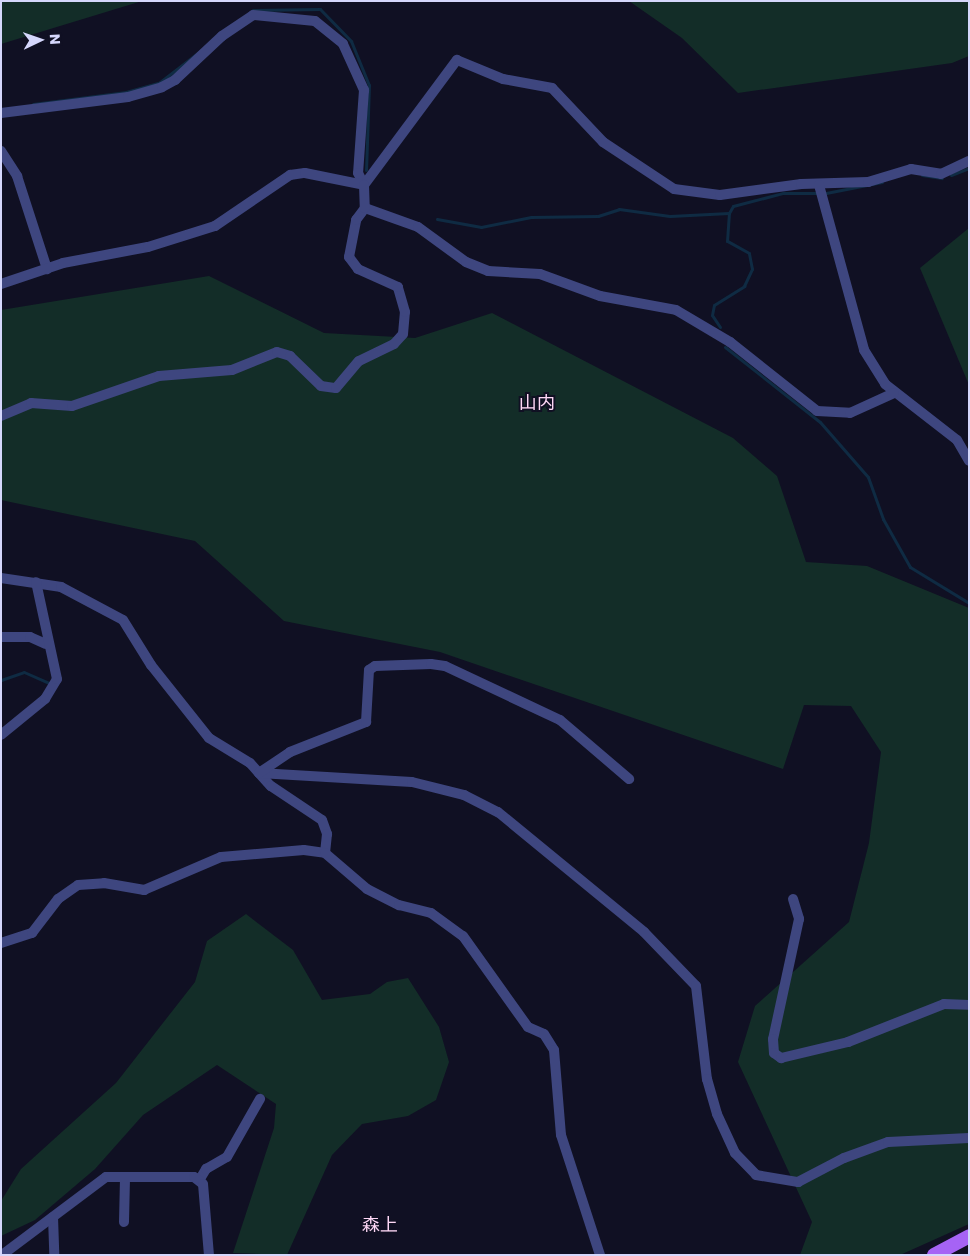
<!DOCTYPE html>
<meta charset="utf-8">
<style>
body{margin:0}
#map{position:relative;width:970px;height:1256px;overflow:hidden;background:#101023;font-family:Poppins,"Noto Sans JP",sans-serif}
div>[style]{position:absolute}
.green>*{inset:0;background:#132d28}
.stream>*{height:3px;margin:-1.5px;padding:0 1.5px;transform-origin:1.5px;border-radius:1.5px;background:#0f2b43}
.minor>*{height:10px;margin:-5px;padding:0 5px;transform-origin:5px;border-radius:5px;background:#3e467f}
.tertiary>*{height:10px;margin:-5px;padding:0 5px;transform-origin:5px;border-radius:5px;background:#3e467f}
.primary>*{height:14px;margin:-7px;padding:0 7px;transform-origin:7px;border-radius:7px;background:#a663f5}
span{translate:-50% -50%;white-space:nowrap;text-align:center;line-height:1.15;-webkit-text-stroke:4px #101023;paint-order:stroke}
.neighbourhood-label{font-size:18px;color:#fdd7f5}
.frame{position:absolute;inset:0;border:2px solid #d5d7fc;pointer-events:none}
.north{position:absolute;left:15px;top:15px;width:50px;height:50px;-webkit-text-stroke:4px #101023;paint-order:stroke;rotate:87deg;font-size:14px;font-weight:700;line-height:20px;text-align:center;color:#d5d7fc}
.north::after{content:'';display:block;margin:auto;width:18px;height:22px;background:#d5d7fc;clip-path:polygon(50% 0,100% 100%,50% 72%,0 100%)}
</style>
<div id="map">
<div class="green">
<div style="clip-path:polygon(1px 1px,142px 1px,1px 44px)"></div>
<div style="clip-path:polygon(629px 1px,969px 1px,969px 56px,952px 63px,738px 93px,682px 38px)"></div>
<div style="clip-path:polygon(969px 228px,969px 385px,920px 268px)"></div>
<div style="clip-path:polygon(209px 276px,324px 333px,415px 338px,492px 313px,733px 438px,777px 476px,806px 562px,867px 566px,969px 608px,969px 1224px,900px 1255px,800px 1255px,812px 1222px,738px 1062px,755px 1006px,849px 922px,869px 843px,881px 752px,851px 706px,804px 705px,783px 769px,440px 652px,284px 621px,195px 541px,1px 500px,1px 310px)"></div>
<div style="clip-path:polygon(246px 914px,293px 950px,322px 1000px,370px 994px,387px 982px,408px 978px,439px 1027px,449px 1062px,436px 1100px,408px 1116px,362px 1124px,332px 1155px,287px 1255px,233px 1253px,274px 1128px,276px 1104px,217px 1065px,143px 1115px,95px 1169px,35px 1220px,1px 1236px,1px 1201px,21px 1169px,116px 1083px,195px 982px,207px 941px)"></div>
</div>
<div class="stream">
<div style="left:33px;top:104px;width:94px;rotate:-7.4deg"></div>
<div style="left:126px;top:92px;width:35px;rotate:-16deg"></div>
<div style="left:160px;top:82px;width:118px;rotate:-37.7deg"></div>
<div style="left:253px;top:10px;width:67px;rotate:-0.9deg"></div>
<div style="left:320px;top:9px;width:45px;rotate:45.9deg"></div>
<div style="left:351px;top:41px;width:48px;rotate:67.8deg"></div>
<div style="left:369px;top:85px;width:85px;rotate:92deg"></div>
<div style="left:922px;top:175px;width:20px;rotate:9deg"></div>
<div style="left:951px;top:175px;width:19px;rotate:-21deg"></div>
<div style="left:437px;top:219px;width:45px;rotate:10.3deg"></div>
<div style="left:481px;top:227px;width:51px;rotate:-11.3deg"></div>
<div style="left:531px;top:217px;width:67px;rotate:-0.9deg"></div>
<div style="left:598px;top:216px;width:22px;rotate:-18deg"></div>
<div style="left:619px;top:209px;width:51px;rotate:7.8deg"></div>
<div style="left:670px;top:216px;width:59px;rotate:-2.9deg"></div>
<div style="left:729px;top:213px;width:8px;rotate:-60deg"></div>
<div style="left:733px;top:206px;width:52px;rotate:-14.6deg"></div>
<div style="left:783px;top:193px;width:43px"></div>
<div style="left:826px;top:193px;width:57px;rotate:-11.1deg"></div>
<div style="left:720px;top:327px;width:14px;rotate:-124deg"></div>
<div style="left:712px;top:315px;width:10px;rotate:-79deg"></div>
<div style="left:714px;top:305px;width:36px;rotate:-32deg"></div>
<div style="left:744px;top:286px;width:19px;rotate:-65deg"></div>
<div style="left:752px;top:269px;width:16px;rotate:-101deg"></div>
<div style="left:749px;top:253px;width:25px;rotate:-151deg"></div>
<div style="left:727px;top:241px;width:28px;rotate:-86deg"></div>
<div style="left:725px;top:347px;width:121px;rotate:38.3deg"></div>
<div style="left:820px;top:422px;width:73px;rotate:48.9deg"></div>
<div style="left:868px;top:477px;width:45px;rotate:70.3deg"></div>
<div style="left:883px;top:519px;width:55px;rotate:60.6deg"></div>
<div style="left:910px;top:567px;width:69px;rotate:31.4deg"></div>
<div style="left:1px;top:680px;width:24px;rotate:-19deg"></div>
<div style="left:24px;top:672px;width:27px;rotate:24deg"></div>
</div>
<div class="minor">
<div style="left:1px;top:113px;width:128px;rotate:-7.2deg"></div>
<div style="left:128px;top:97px;width:35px;rotate:-16deg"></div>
<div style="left:162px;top:87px;width:15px;rotate:-28deg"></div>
<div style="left:175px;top:80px;width:64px;rotate:-43.1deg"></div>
<div style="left:222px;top:36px;width:37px;rotate:-34deg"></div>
<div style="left:253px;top:15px;width:62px;rotate:5.5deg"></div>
<div style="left:315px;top:21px;width:36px;rotate:39deg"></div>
<div style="left:343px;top:44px;width:51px;rotate:65.5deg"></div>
<div style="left:364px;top:90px;width:83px;rotate:94.1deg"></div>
<div style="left:358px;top:173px;width:13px;rotate:63deg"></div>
<div style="left:1px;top:151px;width:30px;rotate:57deg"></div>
<div style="left:17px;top:176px;width:98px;rotate:72.1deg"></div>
<div style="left:364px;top:185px;width:156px;rotate:-53.4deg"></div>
<div style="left:457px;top:60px;width:50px;rotate:22.4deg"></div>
<div style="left:503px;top:79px;width:50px;rotate:10.4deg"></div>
<div style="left:552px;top:88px;width:74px;rotate:46.6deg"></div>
<div style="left:603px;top:142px;width:85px;rotate:33.5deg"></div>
<div style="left:674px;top:189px;width:46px;rotate:7.4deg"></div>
<div style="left:720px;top:195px;width:82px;rotate:-7.7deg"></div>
<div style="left:801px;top:184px;width:67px;rotate:-1.7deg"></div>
<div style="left:868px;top:182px;width:45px;rotate:-16.8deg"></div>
<div style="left:911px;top:169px;width:30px;rotate:9deg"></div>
<div style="left:941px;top:174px;width:31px;rotate:-25deg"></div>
<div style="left:819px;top:185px;width:171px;rotate:74.7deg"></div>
<div style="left:864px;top:350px;width:40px;rotate:58deg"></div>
<div style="left:885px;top:384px;width:91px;rotate:37.9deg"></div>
<div style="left:957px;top:440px;width:24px;rotate:60deg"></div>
<div style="left:1px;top:284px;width:65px;rotate:-18.7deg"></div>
<div style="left:63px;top:263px;width:86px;rotate:-10.7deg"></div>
<div style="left:148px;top:247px;width:70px;rotate:-17.4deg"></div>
<div style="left:215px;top:226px;width:91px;rotate:-34.2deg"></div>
<div style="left:290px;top:175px;width:15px;rotate:-8deg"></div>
<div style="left:305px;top:173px;width:60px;rotate:11.5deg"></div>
<div style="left:1px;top:416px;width:33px;rotate:-23deg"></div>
<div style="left:31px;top:403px;width:41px;rotate:4.2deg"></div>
<div style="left:72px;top:406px;width:92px;rotate:-19deg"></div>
<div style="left:159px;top:376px;width:73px;rotate:-4.7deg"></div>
<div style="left:232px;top:370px;width:48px;rotate:-21.8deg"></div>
<div style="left:277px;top:352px;width:14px;rotate:17deg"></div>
<div style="left:290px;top:356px;width:43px;rotate:44.1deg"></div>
<div style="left:321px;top:386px;width:15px;rotate:8deg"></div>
<div style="left:336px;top:388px;width:35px;rotate:-50deg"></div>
<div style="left:359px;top:361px;width:39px;rotate:-26deg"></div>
<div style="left:394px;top:344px;width:13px;rotate:-48deg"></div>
<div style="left:403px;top:334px;width:22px;rotate:-85deg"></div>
<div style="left:405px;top:312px;width:26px;rotate:-106deg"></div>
<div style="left:398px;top:287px;width:44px;rotate:-155.8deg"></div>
<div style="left:358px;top:269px;width:15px;rotate:-127deg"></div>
<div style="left:349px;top:257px;width:38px;rotate:-79deg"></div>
<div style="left:356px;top:220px;width:15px;rotate:-53deg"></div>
<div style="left:365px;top:208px;width:56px;rotate:19.7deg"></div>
<div style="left:418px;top:227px;width:59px;rotate:36.1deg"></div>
<div style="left:466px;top:262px;width:24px;rotate:22deg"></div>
<div style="left:488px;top:271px;width:52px;rotate:3.3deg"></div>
<div style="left:540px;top:274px;width:64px;rotate:20.1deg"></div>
<div style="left:600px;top:296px;width:77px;rotate:10.4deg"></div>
<div style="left:676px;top:310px;width:63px;rotate:30.7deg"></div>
<div style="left:730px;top:342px;width:111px;rotate:38.4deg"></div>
<div style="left:817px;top:411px;width:33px;rotate:3deg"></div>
<div style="left:850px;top:413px;width:48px;rotate:-24.4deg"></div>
<div style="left:1px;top:578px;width:61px;rotate:8.5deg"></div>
<div style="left:61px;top:587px;width:70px;rotate:28deg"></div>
<div style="left:123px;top:620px;width:53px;rotate:58.1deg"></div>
<div style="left:151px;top:665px;width:93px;rotate:51.5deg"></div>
<div style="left:209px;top:738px;width:48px;rotate:31.4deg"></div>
<div style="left:250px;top:763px;width:31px;rotate:48deg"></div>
<div style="left:271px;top:786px;width:61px;rotate:33.7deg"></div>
<div style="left:322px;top:820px;width:15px;rotate:70deg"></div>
<div style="left:327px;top:834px;width:19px;rotate:96deg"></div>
<div style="left:1px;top:637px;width:29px"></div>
<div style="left:30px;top:637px;width:17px;rotate:24deg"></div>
<div style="left:1px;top:735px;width:57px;rotate:-39.3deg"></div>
<div style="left:45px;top:699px;width:23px;rotate:-59deg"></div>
<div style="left:57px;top:679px;width:99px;rotate:-102.2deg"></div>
<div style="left:259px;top:773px;width:153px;rotate:3.4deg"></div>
<div style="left:412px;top:782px;width:54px;rotate:14deg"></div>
<div style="left:464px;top:795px;width:38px;rotate:27deg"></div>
<div style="left:498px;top:812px;width:189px;rotate:39.4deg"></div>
<div style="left:644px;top:932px;width:75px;rotate:46.1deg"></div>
<div style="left:696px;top:986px;width:94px;rotate:83.3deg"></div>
<div style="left:707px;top:1079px;width:36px;rotate:74deg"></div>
<div style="left:717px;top:1114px;width:43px;rotate:65.2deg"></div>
<div style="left:735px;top:1153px;width:30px;rotate:46deg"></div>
<div style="left:756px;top:1175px;width:43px;rotate:9.5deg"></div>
<div style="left:798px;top:1182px;width:52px;rotate:-27.6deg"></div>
<div style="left:844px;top:1158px;width:47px;rotate:-20deg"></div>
<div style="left:888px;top:1142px;width:81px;rotate:-2.8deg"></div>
<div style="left:259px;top:773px;width:37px;rotate:-34deg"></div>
<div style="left:290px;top:752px;width:82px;rotate:-21.5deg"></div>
<div style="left:366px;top:722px;width:52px;rotate:-86.7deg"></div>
<div style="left:369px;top:670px;width:7px;rotate:-34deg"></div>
<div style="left:375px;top:666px;width:56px;rotate:-2deg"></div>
<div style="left:431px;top:664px;width:14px;rotate:8deg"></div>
<div style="left:445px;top:666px;width:127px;rotate:25.2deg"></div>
<div style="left:560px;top:720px;width:91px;rotate:40.5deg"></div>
<div style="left:793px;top:899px;width:21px;rotate:73deg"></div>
<div style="left:799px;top:919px;width:123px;rotate:102.2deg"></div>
<div style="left:773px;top:1039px;width:14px;rotate:86deg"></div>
<div style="left:774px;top:1053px;width:9px;rotate:36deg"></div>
<div style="left:781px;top:1058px;width:69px;rotate:-13.4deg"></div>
<div style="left:848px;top:1042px;width:103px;rotate:-21.6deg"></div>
<div style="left:944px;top:1004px;width:25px;rotate:2deg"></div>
<div style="left:1px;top:943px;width:33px;rotate:-18deg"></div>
<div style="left:32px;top:933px;width:43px;rotate:-52.6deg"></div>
<div style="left:58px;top:899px;width:24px;rotate:-35deg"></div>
<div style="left:78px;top:885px;width:26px;rotate:-4deg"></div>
<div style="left:104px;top:883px;width:41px;rotate:9.9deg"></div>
<div style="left:144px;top:890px;width:84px;rotate:-23.2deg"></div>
<div style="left:221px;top:857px;width:83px;rotate:-4.8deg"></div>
<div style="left:304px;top:850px;width:21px;rotate:8deg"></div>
<div style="left:325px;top:853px;width:55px;rotate:40.6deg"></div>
<div style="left:367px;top:889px;width:36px;rotate:27deg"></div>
<div style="left:399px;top:905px;width:33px;rotate:14deg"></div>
<div style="left:431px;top:913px;width:39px;rotate:36deg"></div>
<div style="left:463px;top:936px;width:112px;rotate:54.5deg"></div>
<div style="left:528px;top:1027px;width:17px;rotate:24deg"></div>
<div style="left:544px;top:1034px;width:19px;rotate:58deg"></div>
<div style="left:554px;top:1050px;width:85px;rotate:85.3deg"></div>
<div style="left:561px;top:1135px;width:126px;rotate:72deg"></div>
<div style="left:200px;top:1179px;width:12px;rotate:-59deg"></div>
<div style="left:206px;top:1169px;width:24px;rotate:-30deg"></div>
<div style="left:227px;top:1157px;width:67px;rotate:-60.4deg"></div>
<div style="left:53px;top:1217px;width:38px;rotate:88deg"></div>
<div style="left:124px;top:1222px;width:45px;rotate:-88.7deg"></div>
<div style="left:2px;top:1255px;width:130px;rotate:-36.9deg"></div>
<div style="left:106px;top:1177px;width:88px"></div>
<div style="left:194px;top:1177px;width:11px;rotate:38deg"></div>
<div style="left:203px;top:1184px;width:71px;rotate:85.2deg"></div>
</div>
<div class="tertiary">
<div style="left:364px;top:185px;width:23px;rotate:88deg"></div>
</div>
<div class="primary">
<div style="left:934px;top:1255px;width:40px;rotate:-28deg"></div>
</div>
<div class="neighbourhood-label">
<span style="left:537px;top:403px">山内</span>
<span style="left:380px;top:1225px">森上</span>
</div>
<div class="frame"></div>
<div class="north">N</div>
</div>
